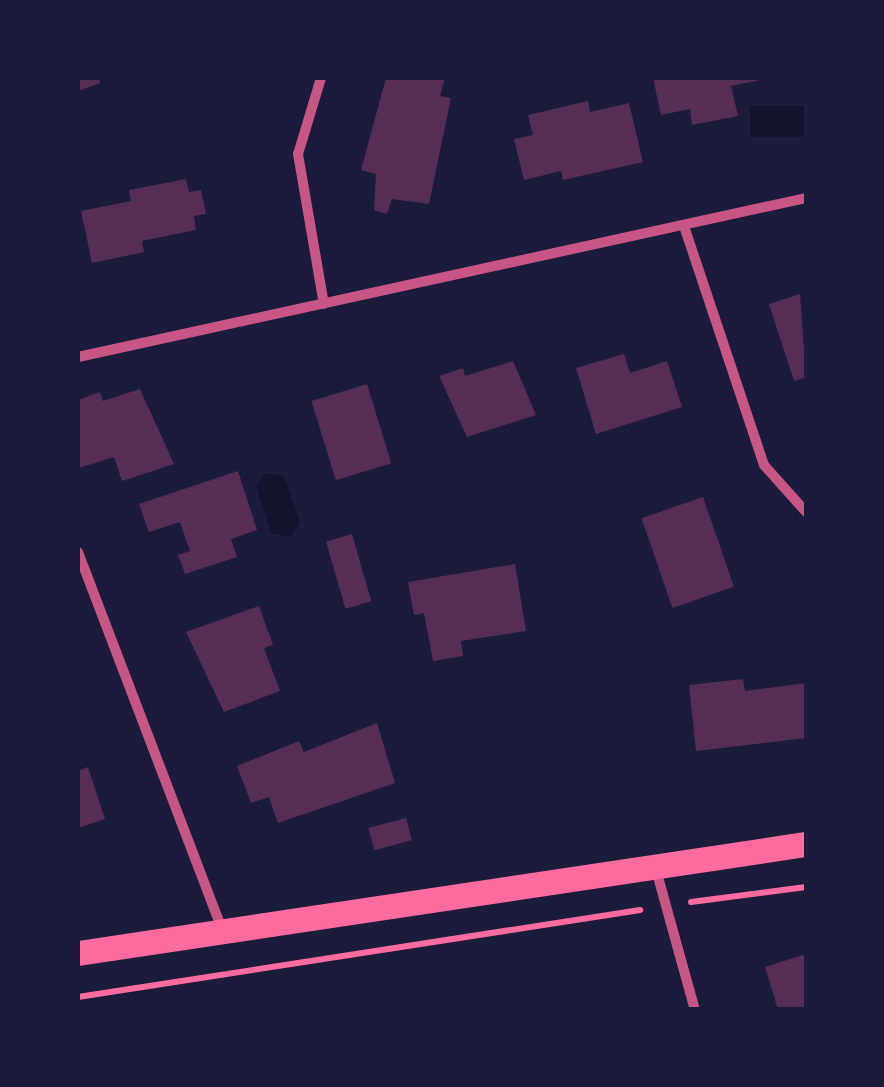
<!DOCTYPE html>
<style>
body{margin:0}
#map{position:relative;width:884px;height:1087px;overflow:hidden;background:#1b1b3a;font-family:"DM Sans",sans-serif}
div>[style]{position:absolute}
.water>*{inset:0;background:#12122b;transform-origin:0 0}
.building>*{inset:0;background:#542f53;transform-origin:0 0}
.path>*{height:6px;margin:-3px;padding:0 3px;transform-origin:3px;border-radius:3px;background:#ff6b9d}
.minor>*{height:10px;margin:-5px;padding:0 5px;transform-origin:5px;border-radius:5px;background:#c65784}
.primary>*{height:25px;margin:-12.5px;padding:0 12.5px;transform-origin:12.5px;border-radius:12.5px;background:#ff6b9d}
span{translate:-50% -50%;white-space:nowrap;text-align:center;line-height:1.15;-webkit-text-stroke:10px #1b1b3a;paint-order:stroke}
.frame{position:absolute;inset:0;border:80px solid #1b1b3a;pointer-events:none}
</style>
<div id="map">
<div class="water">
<div style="left:806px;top:106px;width:31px;height:56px;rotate:90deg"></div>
<div style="clip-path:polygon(265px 473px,284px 476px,300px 523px,290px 537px,271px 533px,256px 486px)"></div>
</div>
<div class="building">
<div style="clip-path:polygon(78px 78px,99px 78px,100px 83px,78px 91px)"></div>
<div style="clip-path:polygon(386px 78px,445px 78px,440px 96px,451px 98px,429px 204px,392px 199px,387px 214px,374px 210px,376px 174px,361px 170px)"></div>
<div style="clip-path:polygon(653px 78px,765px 78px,765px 79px,731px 86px,738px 116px,692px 125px,690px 109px,661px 115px)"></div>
<div style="clip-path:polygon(588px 101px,590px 112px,629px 103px,643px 162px,563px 180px,561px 171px,524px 180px,514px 139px,533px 135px,528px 115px)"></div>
<div style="clip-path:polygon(186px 179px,189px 192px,201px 190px,206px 214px,194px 216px,196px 230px,142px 241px,144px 252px,92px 263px,81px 211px,131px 201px,129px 190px)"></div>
<div style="clip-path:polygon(800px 294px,806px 377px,794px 381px,769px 304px)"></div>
<div style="clip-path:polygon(624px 354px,630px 373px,667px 361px,682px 407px,596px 434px,576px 368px)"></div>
<div style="clip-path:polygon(513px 361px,536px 415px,467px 437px,439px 376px,463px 368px,465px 376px)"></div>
<div style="left:367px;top:384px;width:83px;height:58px;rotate:73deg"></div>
<div style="clip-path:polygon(140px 389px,174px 464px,122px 481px,114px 457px,79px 468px,78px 400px,100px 392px,103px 401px)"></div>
<div style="clip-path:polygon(238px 471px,257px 530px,231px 539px,237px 557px,185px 574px,178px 555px,190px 551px,180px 522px,149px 532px,139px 504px)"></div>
<div style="left:703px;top:497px;width:95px;height:65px;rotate:71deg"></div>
<div style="left:352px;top:534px;width:70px;height:27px;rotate:74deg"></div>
<div style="clip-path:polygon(515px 564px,526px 631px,461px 641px,463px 656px,433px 661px,424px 613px,414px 615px,408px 582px)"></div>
<div style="clip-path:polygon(259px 606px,273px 645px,264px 648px,280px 691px,224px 712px,186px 632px)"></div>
<div style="clip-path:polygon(743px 679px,745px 691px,806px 683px,806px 738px,696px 751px,689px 685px)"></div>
<div style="clip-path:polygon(377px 723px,395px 783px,278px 823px,269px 797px,251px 803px,237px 766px,299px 741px,304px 752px)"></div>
<div style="clip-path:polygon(88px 767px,105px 819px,78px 828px,78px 771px)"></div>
<div style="left:406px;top:818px;width:23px;height:39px;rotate:75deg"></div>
<div style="clip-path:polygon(806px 954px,806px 1010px,778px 1010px,765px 967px)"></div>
</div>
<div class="path">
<div style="left:691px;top:902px;width:116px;rotate:-7.4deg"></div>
<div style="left:78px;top:997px;width:569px;rotate:-8.8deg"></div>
</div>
<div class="minor">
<div style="left:321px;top:78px;width:79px;rotate:106.8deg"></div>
<div style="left:298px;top:154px;width:152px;rotate:80.2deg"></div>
<div style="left:684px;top:226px;width:252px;rotate:71.5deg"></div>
<div style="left:764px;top:465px;width:63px;rotate:48.2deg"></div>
<div style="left:78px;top:357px;width:745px;rotate:-12.32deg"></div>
<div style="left:78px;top:552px;width:404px;rotate:69.1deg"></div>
<div style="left:655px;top:866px;width:149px;rotate:74.5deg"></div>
</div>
<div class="primary">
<div style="left:78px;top:953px;width:736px;rotate:-8.52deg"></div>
</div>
<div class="frame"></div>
</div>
